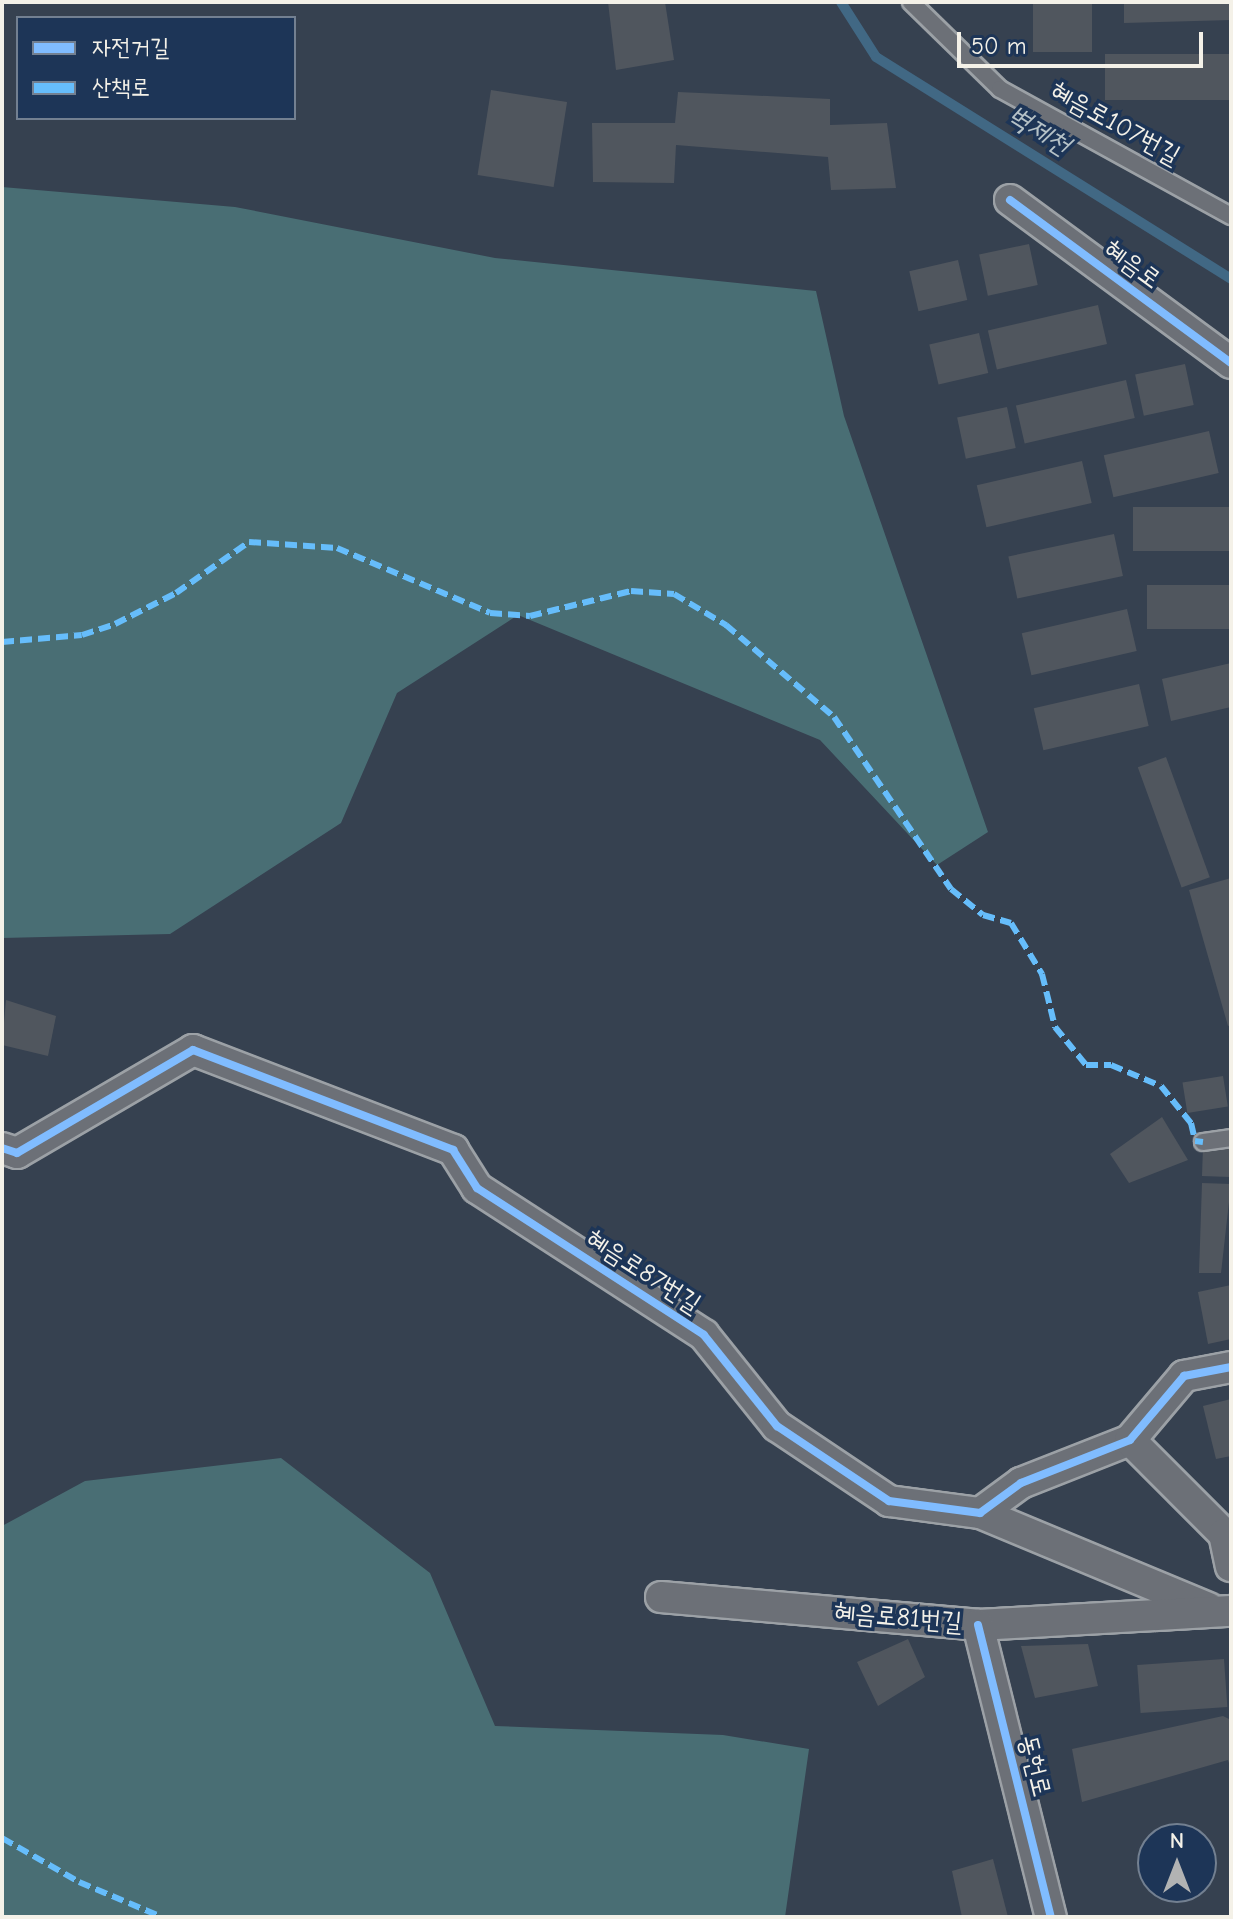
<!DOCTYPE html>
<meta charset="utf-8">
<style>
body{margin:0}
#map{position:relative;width:1233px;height:1919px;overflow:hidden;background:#364150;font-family:"Comic Neue","Poor Story",sans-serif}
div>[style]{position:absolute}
.green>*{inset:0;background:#496e74}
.stream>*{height:10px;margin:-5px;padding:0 5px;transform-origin:5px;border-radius:5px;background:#416884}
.building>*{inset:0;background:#50565e;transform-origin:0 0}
.roads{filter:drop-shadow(2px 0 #9ca1a6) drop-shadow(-2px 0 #9ca1a6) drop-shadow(0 2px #9ca1a6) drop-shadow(0 -2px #9ca1a6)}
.service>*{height:16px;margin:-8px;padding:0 8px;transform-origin:8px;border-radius:8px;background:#6c7077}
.minor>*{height:30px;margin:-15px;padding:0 15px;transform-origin:15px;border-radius:15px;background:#6c7077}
.quiet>*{height:6px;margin-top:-3px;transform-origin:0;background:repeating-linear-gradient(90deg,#66bdfb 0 12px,transparent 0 18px)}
.cycleway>*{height:8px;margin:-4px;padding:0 4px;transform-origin:4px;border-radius:4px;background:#80bcff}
span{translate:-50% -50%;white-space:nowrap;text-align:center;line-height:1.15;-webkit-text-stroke:7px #1d3557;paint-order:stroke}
.street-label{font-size:26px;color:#f4f1e8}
.water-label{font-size:28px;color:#b6c2c7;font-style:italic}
.frame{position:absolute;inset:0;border:4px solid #f4f1e8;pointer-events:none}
.legend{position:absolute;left:16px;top:16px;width:280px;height:104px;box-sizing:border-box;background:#1d3557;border:2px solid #738091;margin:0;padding:10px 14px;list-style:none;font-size:24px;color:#f4f1e8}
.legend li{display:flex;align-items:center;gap:16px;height:40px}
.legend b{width:40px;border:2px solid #738091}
.north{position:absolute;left:1137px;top:1823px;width:80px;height:80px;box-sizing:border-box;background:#1d3557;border:2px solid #738091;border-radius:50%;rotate:0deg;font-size:22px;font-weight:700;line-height:32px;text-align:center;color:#f4f1e8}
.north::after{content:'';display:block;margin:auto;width:28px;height:36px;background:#b2b3b3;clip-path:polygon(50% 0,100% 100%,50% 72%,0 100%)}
.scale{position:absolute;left:957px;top:32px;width:246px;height:36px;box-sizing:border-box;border:4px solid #f4f1e8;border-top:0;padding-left:10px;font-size:24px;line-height:28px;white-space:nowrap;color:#f4f1e8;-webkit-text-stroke:6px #1d3557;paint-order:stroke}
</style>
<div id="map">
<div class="green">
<div style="clip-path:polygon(2px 187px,235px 207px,495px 258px,816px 291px,844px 416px,988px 832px,937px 865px,820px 740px,518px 615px,397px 693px,341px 823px,170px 934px,2px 938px)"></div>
<div style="clip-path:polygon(281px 1458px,430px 1573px,495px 1726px,723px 1735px,809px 1749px,785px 1917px,2px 1917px,2px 1526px,85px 1481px)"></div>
</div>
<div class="stream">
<div style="left:841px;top:2px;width:65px;rotate:57.5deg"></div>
<div style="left:876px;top:57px;width:419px;rotate:32deg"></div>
</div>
<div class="building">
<div style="clip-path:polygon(608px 2px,665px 2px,674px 60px,616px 70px)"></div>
<div style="left:1033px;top:2px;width:59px;height:50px"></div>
<div style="clip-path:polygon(1124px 2px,1231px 2px,1231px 20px,1124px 23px)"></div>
<div style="left:1105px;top:54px;width:126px;height:46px"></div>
<div style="left:491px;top:90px;width:77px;height:86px;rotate:9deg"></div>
<div style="clip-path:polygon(678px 92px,830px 99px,830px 125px,887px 123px,896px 188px,831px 190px,828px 157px,676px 145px,674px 183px,593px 182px,592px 123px,675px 123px)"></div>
<div style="left:1029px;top:244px;width:42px;height:51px;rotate:78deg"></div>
<div style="left:958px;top:260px;width:41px;height:50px;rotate:77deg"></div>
<div style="left:1098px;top:305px;width:40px;height:113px;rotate:77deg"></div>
<div style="left:979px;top:333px;width:41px;height:51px;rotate:77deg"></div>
<div style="left:1185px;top:364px;width:42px;height:51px;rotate:78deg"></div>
<div style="left:1126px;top:380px;width:39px;height:113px;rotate:77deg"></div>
<div style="left:1007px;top:407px;width:42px;height:51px;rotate:78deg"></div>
<div style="left:1209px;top:431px;width:43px;height:108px;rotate:77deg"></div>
<div style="left:1082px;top:461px;width:43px;height:108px;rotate:77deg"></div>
<div style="left:1231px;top:507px;width:44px;height:98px;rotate:90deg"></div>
<div style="left:1114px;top:534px;width:43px;height:108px;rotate:78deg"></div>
<div style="left:1231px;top:585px;width:44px;height:84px;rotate:90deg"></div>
<div style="left:1127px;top:609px;width:43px;height:108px;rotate:77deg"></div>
<div style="clip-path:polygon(1231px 663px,1231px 707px,1171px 721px,1162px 679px)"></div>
<div style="left:1139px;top:684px;width:43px;height:108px;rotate:77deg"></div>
<div style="left:1166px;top:757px;width:128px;height:30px;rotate:70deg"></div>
<div style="clip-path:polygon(1231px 878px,1231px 1025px,1228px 1026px,1189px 890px)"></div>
<div style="clip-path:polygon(6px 1000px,56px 1016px,48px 1056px,2px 1045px)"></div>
<div style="left:1223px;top:1076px;width:31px;height:41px;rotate:81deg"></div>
<div style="clip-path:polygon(1162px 1117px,1188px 1160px,1129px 1183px,1110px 1154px)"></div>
<div style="left:1203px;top:1147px;width:28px;height:29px;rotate:2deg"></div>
<div style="clip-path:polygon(1202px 1183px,1231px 1184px,1221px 1273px,1199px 1273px)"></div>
<div style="clip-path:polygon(1231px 1285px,1231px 1339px,1208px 1344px,1198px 1292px)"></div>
<div style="clip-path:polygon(1231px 1399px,1231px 1456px,1216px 1459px,1203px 1406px)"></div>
<div style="clip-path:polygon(908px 1639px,925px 1677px,878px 1706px,857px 1662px)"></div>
<div style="clip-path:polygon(1088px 1644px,1098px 1686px,1035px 1698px,1021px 1646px)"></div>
<div style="left:1224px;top:1659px;width:48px;height:87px;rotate:86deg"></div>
<div style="clip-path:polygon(1223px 1716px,1231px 1720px,1231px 1769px,1228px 1760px,1082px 1802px,1072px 1749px)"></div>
<div style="clip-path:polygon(993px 1859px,1008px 1917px,962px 1917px,952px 1871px)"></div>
</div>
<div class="roads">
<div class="service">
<div style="left:911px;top:2px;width:124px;rotate:44.3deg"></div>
<div style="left:1000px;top:89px;width:264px;rotate:28.8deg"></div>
<div style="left:1203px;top:1142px;width:28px;rotate:-8deg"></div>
</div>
<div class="minor">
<div style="left:1010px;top:200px;width:275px;rotate:36.4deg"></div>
<div style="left:2px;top:1148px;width:16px;rotate:18deg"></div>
<div style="left:17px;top:1153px;width:204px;rotate:-30.3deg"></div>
<div style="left:193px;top:1050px;width:279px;rotate:21deg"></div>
<div style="left:453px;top:1150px;width:45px;rotate:57.7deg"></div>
<div style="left:477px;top:1188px;width:270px;rotate:32.9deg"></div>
<div style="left:704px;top:1335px;width:117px;rotate:51.3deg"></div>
<div style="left:777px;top:1426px;width:135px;rotate:33.8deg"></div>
<div style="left:889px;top:1501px;width:92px;rotate:7.5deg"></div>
<div style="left:980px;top:1513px;width:51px;rotate:-36.2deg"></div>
<div style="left:1021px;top:1483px;width:117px;rotate:-21.5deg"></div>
<div style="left:1130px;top:1440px;width:84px;rotate:-49.8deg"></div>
<div style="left:1184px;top:1376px;width:48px;rotate:-10.8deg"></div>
<div style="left:1130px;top:1440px;width:133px;rotate:45deg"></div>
<div style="left:1224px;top:1534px;width:33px;rotate:78deg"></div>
<div style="left:980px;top:1513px;width:247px;rotate:22.6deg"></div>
<div style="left:661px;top:1597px;width:318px;rotate:5deg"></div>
<div style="left:978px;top:1625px;width:253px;rotate:-3.2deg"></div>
<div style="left:978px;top:1625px;width:301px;rotate:76deg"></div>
</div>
</div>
<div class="quiet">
<div style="left:2px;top:642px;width:80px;rotate:-5deg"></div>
<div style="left:82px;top:635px;width:35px;rotate:-18deg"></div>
<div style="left:115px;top:624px;width:68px;rotate:-26.9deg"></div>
<div style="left:176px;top:593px;width:89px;rotate:-34.9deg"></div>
<div style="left:249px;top:542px;width:88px;rotate:3.9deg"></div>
<div style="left:337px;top:548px;width:166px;rotate:23deg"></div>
<div style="left:490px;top:613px;width:40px;rotate:4.3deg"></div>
<div style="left:530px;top:616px;width:104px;rotate:-13.9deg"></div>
<div style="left:631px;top:591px;width:43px;rotate:4deg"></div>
<div style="left:674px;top:594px;width:61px;rotate:30.8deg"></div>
<div style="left:726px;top:625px;width:142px;rotate:40.4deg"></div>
<div style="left:834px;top:717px;width:208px;rotate:55.8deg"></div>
<div style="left:951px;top:889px;width:41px;rotate:39.1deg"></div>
<div style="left:983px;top:915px;width:29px;rotate:16deg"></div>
<div style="left:1011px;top:923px;width:60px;rotate:58.7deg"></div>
<div style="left:1042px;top:974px;width:55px;rotate:76.2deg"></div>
<div style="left:1055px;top:1027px;width:49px;rotate:50.8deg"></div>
<div style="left:1086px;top:1065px;width:25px"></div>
<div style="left:1111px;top:1065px;width:54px;rotate:22.8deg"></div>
<div style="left:1161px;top:1086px;width:48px;rotate:51deg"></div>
<div style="left:1191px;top:1123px;width:18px;rotate:77deg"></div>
<div style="left:1195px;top:1141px;width:8px;rotate:7deg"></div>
<div style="left:2px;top:1838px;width:89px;rotate:29.7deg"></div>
<div style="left:79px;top:1882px;width:90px;rotate:22.9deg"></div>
</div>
<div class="cycleway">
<div style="left:1010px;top:200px;width:275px;rotate:36.4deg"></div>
<div style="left:2px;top:1148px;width:16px;rotate:18deg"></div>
<div style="left:17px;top:1153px;width:204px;rotate:-30.3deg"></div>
<div style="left:193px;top:1050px;width:279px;rotate:21deg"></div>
<div style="left:453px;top:1150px;width:45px;rotate:57.7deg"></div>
<div style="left:477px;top:1188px;width:270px;rotate:32.9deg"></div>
<div style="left:704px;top:1335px;width:117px;rotate:51.3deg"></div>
<div style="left:777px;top:1426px;width:135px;rotate:33.8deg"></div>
<div style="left:889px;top:1501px;width:92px;rotate:7.5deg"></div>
<div style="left:980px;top:1513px;width:51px;rotate:-36.2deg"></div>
<div style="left:1021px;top:1483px;width:117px;rotate:-21.5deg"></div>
<div style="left:1130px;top:1440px;width:84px;rotate:-49.8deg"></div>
<div style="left:1184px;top:1376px;width:48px;rotate:-10.8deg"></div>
<div style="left:978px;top:1625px;width:301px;rotate:76deg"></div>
</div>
<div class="street-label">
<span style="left:1115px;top:124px;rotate:29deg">혜음로107번길</span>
<span style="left:1132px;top:265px;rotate:36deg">혜음로</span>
<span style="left:643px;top:1272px;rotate:33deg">혜음로87번길</span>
<span style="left:898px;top:1618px;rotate:5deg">혜음로81번길</span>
<span style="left:1034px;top:1766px;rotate:76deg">동헌로</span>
</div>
<div class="water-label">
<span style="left:1039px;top:130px;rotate:32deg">벽제천</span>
</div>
<div class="frame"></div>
<ul class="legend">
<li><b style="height:10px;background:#80bcff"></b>자전거길</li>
<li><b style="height:10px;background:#66bdfb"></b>산책로</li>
</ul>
<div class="north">N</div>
<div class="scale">50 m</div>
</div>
